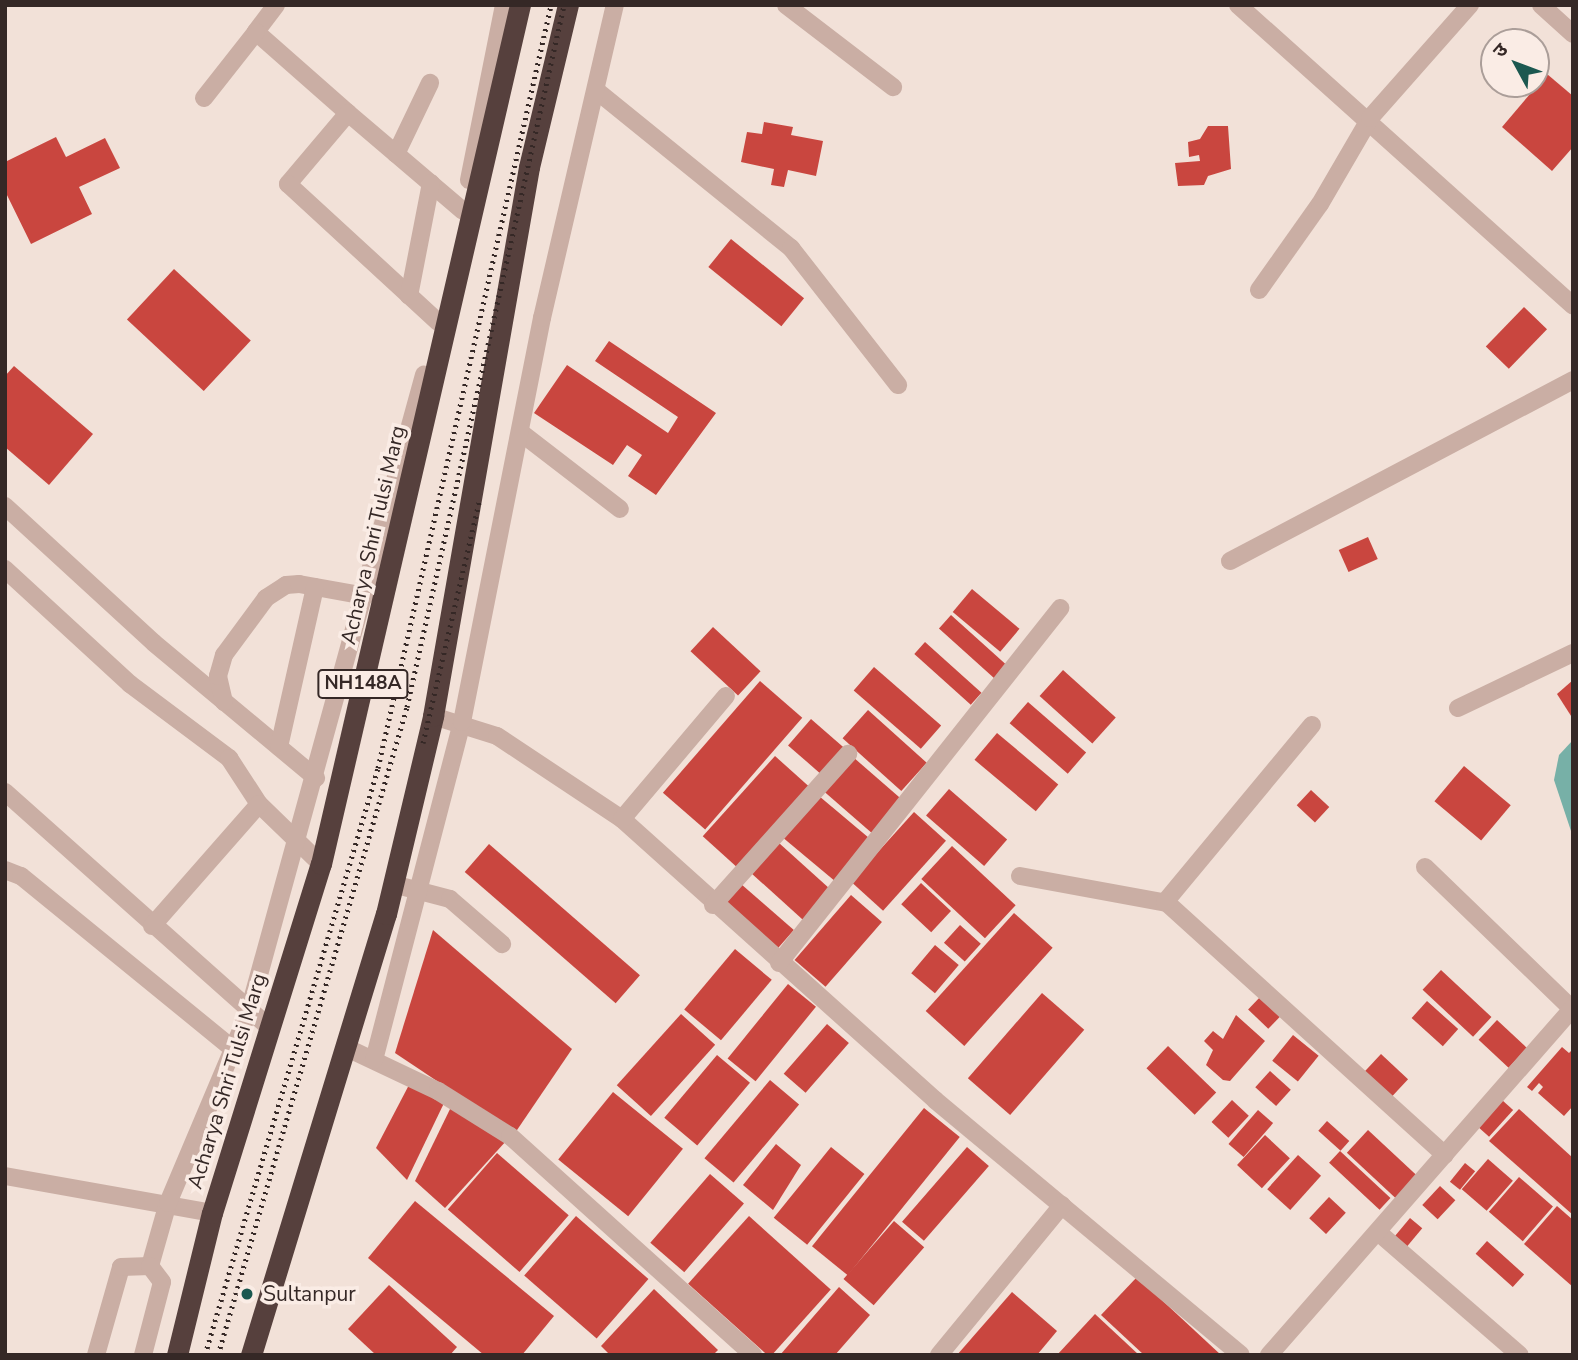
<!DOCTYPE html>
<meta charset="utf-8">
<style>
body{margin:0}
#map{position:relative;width:1578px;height:1360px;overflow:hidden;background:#f2e1d8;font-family:"Nunito Sans","Noto Sans Devanagari",sans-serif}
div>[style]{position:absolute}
.water>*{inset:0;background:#77b0a7}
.building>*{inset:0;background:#c9463f;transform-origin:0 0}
.minor>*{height:18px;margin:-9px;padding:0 9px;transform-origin:9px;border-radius:9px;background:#caaea4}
.highway>*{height:21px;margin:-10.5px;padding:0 10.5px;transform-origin:10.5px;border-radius:10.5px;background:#56403d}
.rail>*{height:5px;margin-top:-2.5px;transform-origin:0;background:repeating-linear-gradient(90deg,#352826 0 2px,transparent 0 7px)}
.dots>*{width:19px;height:19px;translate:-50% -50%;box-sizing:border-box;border:4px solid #faece5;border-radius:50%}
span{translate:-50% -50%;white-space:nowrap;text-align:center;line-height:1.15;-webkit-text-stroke:7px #faece5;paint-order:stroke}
.shield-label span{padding:2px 5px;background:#faece5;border:2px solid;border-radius:5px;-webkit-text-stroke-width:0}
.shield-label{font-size:19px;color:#352826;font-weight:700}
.street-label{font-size:21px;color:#352826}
.poi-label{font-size:21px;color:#352826}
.left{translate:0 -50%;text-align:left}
.frame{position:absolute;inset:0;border:7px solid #352826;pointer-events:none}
.north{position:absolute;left:1480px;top:28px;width:70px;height:70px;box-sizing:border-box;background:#faece5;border:2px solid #ab9e99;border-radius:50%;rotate:311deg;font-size:19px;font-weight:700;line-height:28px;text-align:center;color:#352826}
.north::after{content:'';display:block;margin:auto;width:24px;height:32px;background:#1b5850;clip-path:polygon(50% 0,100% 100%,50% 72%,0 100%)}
</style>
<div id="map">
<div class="water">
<div style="clip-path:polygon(1573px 740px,1573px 837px,1554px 780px,1559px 755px)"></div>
</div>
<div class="building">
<div style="clip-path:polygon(1547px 74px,1573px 96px,1573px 147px,1552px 171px,1502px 127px)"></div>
<div style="clip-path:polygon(764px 122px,793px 127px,791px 135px,823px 141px,816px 176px,788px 170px,784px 187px,771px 185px,774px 169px,741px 162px,747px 132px,762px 134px)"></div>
<div style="clip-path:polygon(1208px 126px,1228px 126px,1231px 169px,1208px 176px,1204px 185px,1178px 186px,1175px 163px,1200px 161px,1199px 155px,1189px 157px,1188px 142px,1200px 139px)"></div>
<div style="clip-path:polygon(56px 137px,66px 157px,105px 138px,120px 168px,79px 187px,92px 214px,31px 244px,5px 191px,5px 162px)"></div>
<div style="left:731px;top:239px;width:94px;height:36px;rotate:39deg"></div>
<div style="left:174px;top:269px;width:105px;height:69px;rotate:43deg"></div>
<div style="left:1524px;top:307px;width:32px;height:55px;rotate:44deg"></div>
<div style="clip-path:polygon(609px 341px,716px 413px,656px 495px,628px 476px,642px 455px,627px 445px,613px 465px,534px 413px,567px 365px,668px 433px,678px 417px,595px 361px)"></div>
<div style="clip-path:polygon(14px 366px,93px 434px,49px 485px,5px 447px,5px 376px)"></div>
<div style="left:1368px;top:537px;width:24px;height:32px;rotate:66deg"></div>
<div style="left:972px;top:589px;width:62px;height:30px;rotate:40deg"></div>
<div style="left:951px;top:615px;width:77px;height:18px;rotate:42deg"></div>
<div style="left:713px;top:627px;width:65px;height:33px;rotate:43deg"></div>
<div style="left:925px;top:642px;width:76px;height:16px;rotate:42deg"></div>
<div style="left:874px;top:667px;width:89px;height:31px;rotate:41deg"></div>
<div style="left:1063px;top:670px;width:71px;height:35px;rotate:42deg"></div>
<div style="clip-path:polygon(1573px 680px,1573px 719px,1557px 694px)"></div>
<div style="left:760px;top:681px;width:56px;height:148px;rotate:41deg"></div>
<div style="left:1028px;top:702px;width:77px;height:28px;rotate:41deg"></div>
<div style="left:868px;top:710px;width:79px;height:38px;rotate:42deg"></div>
<div style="left:811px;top:719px;width:43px;height:35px;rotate:41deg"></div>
<div style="left:997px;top:733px;width:80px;height:35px;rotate:40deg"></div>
<div style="left:775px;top:756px;width:48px;height:108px;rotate:42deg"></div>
<div style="left:853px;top:757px;width:64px;height:45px;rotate:41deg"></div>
<div style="left:1464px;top:766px;width:61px;height:46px;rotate:40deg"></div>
<div style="left:949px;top:789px;width:77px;height:35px;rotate:41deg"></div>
<div style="left:1311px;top:790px;width:25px;height:21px;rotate:43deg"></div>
<div style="left:819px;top:796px;width:68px;height:55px;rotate:40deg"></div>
<div style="left:914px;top:812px;width:43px;height:94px;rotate:42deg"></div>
<div style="left:779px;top:843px;width:69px;height:41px;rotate:42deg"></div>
<div style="left:489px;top:844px;width:200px;height:37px;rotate:41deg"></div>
<div style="left:952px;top:846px;width:87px;height:45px;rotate:43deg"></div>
<div style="left:921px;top:883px;width:41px;height:29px;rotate:43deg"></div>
<div style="left:741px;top:884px;width:70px;height:24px;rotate:41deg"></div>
<div style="left:851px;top:895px;width:41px;height:86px;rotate:41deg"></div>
<div style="left:1014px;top:913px;width:52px;height:132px;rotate:42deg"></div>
<div style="left:960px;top:925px;width:28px;height:24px;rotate:42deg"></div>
<div style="clip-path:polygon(433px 930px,572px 1049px,515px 1133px,395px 1053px)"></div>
<div style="left:935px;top:945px;width:31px;height:37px;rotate:40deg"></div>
<div style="left:735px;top:949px;width:48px;height:79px;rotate:40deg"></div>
<div style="left:1441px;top:970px;width:69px;height:27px;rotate:43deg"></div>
<div style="left:788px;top:984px;width:36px;height:96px;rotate:39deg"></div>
<div style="left:1042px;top:993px;width:56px;height:113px;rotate:41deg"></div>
<div style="left:1262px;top:995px;width:28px;height:20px;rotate:44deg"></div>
<div style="left:1427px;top:1001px;width:42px;height:23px;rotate:42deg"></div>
<div style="left:681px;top:1014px;width:46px;height:96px;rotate:42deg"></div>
<div style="clip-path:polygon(1236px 1015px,1265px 1041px,1230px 1081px,1223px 1080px,1206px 1065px,1213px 1050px,1204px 1041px,1213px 1031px,1223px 1039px)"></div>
<div style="left:1497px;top:1020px;width:41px;height:27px;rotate:43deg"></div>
<div style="left:827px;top:1024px;width:29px;height:66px;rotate:41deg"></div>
<div style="left:1293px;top:1035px;width:33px;height:33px;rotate:39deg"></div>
<div style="left:1168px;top:1046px;width:67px;height:31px;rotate:44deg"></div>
<div style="clip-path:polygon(1562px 1047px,1569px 1053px,1573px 1049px,1573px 1106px,1564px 1116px,1538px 1093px,1543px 1087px,1539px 1083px,1532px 1091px,1527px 1087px)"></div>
<div style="left:1381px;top:1054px;width:37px;height:26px;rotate:43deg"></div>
<div style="left:717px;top:1055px;width:43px;height:82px;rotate:40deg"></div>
<div style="left:1270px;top:1071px;width:28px;height:22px;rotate:42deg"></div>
<div style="left:770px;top:1080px;width:38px;height:102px;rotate:40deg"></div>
<div style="clip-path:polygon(410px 1083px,445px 1101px,407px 1180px,376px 1148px)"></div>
<div style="left:613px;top:1092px;width:90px;height:87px;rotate:39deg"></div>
<div style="left:1232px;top:1100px;width:23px;height:30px;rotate:43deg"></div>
<div style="left:1502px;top:1100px;width:15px;height:36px;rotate:42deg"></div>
<div style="clip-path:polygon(452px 1105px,507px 1140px,445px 1208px,415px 1181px)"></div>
<div style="left:924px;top:1108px;width:46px;height:178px;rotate:39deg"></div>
<div style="clip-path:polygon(1519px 1109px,1573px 1158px,1573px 1215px,1489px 1141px)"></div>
<div style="left:1258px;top:1110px;width:20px;height:45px;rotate:41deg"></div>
<div style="left:1327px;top:1121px;width:30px;height:13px;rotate:42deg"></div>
<div style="left:1368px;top:1130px;width:69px;height:31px;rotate:43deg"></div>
<div style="left:1265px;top:1135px;width:34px;height:41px;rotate:43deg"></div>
<div style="clip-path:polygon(776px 1144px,801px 1165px,773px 1210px,743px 1185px)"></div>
<div style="left:831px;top:1147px;width:43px;height:91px;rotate:39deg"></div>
<div style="left:967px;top:1147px;width:29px;height:99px;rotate:41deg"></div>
<div style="left:1340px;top:1151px;width:69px;height:16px;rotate:43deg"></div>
<div style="left:497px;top:1153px;width:95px;height:75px;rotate:41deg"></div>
<div style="left:1298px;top:1155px;width:31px;height:46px;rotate:42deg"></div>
<div style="left:1488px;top:1159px;width:33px;height:40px;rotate:41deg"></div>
<div style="left:1465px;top:1163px;width:13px;height:24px;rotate:39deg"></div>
<div style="left:710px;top:1174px;width:45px;height:91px;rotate:41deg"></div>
<div style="left:1519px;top:1177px;width:45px;height:46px;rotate:41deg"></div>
<div style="left:1440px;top:1186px;width:21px;height:26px;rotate:43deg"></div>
<div style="left:1329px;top:1197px;width:23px;height:29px;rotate:43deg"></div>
<div style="clip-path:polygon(415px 1201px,554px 1316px,522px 1355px,484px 1355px,368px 1258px)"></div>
<div style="clip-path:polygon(1557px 1206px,1573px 1220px,1573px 1287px,1524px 1244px)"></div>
<div style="left:576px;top:1216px;width:96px;height:79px;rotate:41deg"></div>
<div style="left:749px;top:1216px;width:110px;height:91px;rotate:42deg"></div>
<div style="left:1410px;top:1218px;width:16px;height:25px;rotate:40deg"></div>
<div style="left:894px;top:1221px;width:40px;height:77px;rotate:41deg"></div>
<div style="left:1487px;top:1241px;width:50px;height:17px;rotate:42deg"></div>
<div style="clip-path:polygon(1137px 1277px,1221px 1355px,1144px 1355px,1101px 1315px)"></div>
<div style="clip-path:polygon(389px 1285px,457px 1347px,450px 1355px,376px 1355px,348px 1329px)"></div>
<div style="clip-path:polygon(839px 1287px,870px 1315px,835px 1355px,780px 1355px)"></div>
<div style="clip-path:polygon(654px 1289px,718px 1350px,713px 1355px,610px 1355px,601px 1346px)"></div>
<div style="clip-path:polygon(1012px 1292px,1057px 1331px,1037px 1355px,957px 1355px)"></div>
<div style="clip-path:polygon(1095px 1314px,1139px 1355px,1057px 1355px)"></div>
</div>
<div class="minor">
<div style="left:276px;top:5px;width:34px;rotate:127deg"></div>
<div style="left:256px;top:32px;width:123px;rotate:41.4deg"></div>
<div style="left:348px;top:113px;width:93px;rotate:130.2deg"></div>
<div style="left:288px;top:184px;width:204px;rotate:42.6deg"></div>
<div style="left:786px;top:5px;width:135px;rotate:37.5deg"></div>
<div style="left:1238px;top:5px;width:450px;rotate:41.9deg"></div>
<div style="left:1541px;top:5px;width:43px;rotate:42.2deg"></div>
<div style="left:597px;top:91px;width:250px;rotate:39deg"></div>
<div style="left:791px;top:248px;width:174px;rotate:52deg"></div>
<div style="left:204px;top:98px;width:84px;rotate:-51.8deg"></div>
<div style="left:348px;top:113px;width:151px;rotate:40.4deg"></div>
<div style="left:396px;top:154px;width:79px;rotate:-64.4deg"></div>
<div style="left:469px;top:180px;width:178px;rotate:-78.7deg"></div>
<div style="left:1259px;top:290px;width:105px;rotate:-54.7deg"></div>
<div style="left:1320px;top:204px;width:99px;rotate:-59.8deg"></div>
<div style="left:1370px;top:118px;width:151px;rotate:-48.5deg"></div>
<div style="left:409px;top:296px;width:115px;rotate:-79deg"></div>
<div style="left:520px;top:432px;width:126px;rotate:37.6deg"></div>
<div style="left:5px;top:506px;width:202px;rotate:42.6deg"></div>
<div style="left:154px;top:643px;width:211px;rotate:39.8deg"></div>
<div style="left:1230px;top:561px;width:388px;rotate:-27.8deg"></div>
<div style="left:5px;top:569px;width:170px;rotate:42.6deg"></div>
<div style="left:130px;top:684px;width:124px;rotate:36.8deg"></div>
<div style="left:229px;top:758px;width:55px;rotate:56.9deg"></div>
<div style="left:259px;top:804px;width:86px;rotate:44.1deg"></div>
<div style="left:224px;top:702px;width:27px;rotate:-103deg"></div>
<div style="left:218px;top:676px;width:22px;rotate:-74deg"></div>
<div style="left:224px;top:655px;width:71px;rotate:-53.6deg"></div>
<div style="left:266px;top:598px;width:24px;rotate:-33deg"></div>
<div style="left:286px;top:585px;width:13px;rotate:-4deg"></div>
<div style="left:299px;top:584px;width:67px;rotate:10.3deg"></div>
<div style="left:1458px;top:708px;width:127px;rotate:-25.6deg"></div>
<div style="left:433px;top:716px;width:67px;rotate:17.4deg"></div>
<div style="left:497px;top:736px;width:150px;rotate:33.6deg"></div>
<div style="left:622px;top:819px;width:421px;rotate:41.9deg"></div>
<div style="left:935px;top:1100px;width:398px;rotate:39.8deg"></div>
<div style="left:279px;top:747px;width:164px;rotate:-77.3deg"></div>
<div style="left:5px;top:792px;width:353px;rotate:41.7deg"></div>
<div style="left:622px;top:819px;width:161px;rotate:-49.8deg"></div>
<div style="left:1425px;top:867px;width:204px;rotate:44deg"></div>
<div style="left:5px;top:870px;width:17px;rotate:21deg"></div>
<div style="left:21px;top:876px;width:274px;rotate:39.2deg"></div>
<div style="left:1020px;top:876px;width:149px;rotate:10.4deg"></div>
<div style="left:1167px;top:903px;width:375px;rotate:42.2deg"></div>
<div style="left:393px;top:884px;width:59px;rotate:14.7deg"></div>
<div style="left:450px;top:899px;width:69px;rotate:40.9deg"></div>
<div style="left:1165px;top:902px;width:230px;rotate:-50.3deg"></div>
<div style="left:713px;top:905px;width:203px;rotate:-48.2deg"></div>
<div style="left:152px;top:926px;width:162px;rotate:-48.7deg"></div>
<div style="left:779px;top:963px;width:453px;rotate:-51.6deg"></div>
<div style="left:345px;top:1047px;width:103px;rotate:25.3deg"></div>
<div style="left:438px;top:1091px;width:85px;rotate:32deg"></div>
<div style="left:510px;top:1136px;width:327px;rotate:42deg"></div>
<div style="left:374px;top:1060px;width:349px;rotate:-75.4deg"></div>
<div style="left:462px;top:722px;width:412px;rotate:-78.8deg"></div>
<div style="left:542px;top:318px;width:321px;rotate:-76.9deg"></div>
<div style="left:5px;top:1176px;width:210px;rotate:10.1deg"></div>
<div style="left:1379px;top:1233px;width:186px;rotate:40.9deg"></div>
<div style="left:96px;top:1355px;width:91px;rotate:-74.1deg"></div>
<div style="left:121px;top:1267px;width:29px;rotate:-2deg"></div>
<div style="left:150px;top:1266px;width:66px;rotate:-74.1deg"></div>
<div style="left:168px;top:1203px;width:208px;rotate:-67.1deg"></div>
<div style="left:249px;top:1011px;width:660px;rotate:-74.62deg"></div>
<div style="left:143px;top:1355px;width:75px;rotate:-75.4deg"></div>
<div style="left:162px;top:1282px;width:20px;rotate:-127deg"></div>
<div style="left:939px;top:1355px;width:194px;rotate:-50.6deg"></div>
<div style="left:1269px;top:1355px;width:461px;rotate:-48.8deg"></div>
</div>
<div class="highway">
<div style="left:177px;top:1355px;width:146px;rotate:-76.2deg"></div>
<div style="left:212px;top:1213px;width:366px;rotate:-72.7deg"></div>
<div style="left:321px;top:864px;width:882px;rotate:-76.96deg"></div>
<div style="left:251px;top:1355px;width:461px;rotate:-73deg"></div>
<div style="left:386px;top:914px;width:204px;rotate:-76.6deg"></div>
<div style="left:433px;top:716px;width:557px;rotate:-80.08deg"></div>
<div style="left:529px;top:167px;width:167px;rotate:-76.5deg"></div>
</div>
<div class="rail">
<div style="left:423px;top:743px;width:251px;rotate:-76.9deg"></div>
<div style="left:205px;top:1355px;width:612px;rotate:-73.58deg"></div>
<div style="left:378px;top:768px;width:782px;rotate:-77.22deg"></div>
<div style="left:218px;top:1355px;width:675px;rotate:-73.74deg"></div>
<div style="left:407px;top:707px;width:719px;rotate:-77.39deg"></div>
</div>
<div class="dots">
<div style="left:247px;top:1294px;background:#1b5850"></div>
</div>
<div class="shield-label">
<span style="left:363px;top:684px">NH148A</span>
</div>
<div class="street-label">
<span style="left:373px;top:535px;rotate:-77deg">Acharya Shri Tulsi Marg</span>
<span style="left:227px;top:1081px;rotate:-73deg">Acharya Shri Tulsi Marg</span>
</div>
<div class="poi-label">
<span class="left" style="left:263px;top:1294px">Sultanpur</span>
</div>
<div class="frame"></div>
<div class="north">उ</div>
</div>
